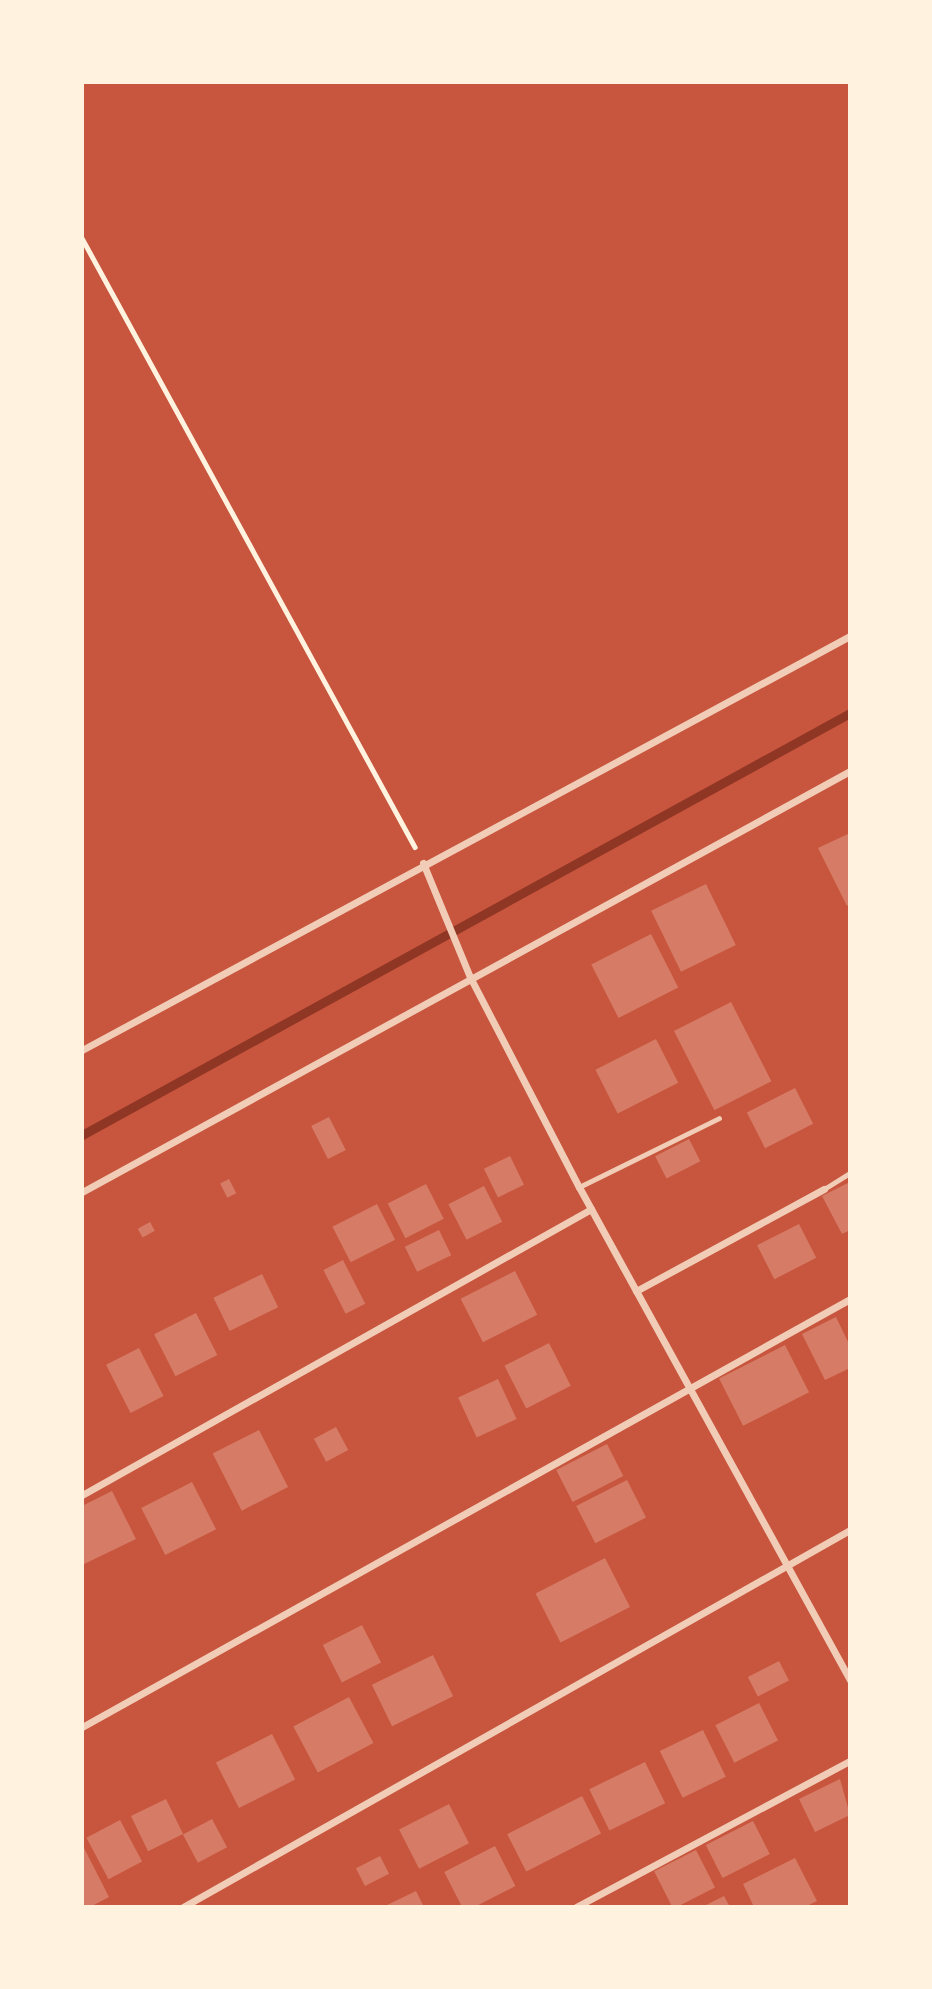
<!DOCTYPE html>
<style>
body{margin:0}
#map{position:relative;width:932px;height:1989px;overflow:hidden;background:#c8553d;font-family:Merriweather,serif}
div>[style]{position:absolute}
.stream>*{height:9px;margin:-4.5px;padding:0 4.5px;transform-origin:4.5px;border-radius:4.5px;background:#8f3625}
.building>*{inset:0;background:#d67c66;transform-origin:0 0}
.path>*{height:4.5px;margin:-2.25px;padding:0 2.25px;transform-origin:2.25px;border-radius:2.25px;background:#fff3e0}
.service>*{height:5px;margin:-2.5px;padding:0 2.5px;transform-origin:2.5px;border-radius:2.5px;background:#f1ccb7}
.minor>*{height:7px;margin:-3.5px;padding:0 3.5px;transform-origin:3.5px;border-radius:3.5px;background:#f1ccb7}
span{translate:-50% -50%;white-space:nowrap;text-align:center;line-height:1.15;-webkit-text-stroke:7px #fff3e0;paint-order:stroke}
.frame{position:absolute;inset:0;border:84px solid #fff3e0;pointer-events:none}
</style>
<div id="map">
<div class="stream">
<div style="left:82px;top:1135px;width:876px;rotate:-28.79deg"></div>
</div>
<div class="building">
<div style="clip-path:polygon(850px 833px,850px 904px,847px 906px,818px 848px)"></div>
<div style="left:706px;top:884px;width:68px;height:61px;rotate:64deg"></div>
<div style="left:651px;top:934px;width:60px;height:67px;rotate:63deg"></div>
<div style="left:731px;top:1002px;width:89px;height:64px;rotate:63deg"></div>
<div style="left:656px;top:1039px;width:49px;height:68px;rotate:63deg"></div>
<div style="left:795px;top:1088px;width:40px;height:54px;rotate:63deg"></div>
<div style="left:329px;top:1117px;width:37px;height:20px;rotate:63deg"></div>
<div style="left:689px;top:1139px;width:25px;height:38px;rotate:63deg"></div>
<div style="left:510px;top:1156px;width:32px;height:29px;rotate:64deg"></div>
<div style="left:229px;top:1179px;width:16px;height:10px;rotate:63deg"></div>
<div style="clip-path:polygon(850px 1182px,850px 1230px,842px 1234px,822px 1196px)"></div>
<div style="left:426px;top:1184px;width:39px;height:43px;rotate:63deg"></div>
<div style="left:484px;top:1186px;width:40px;height:40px;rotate:63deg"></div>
<div style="left:377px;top:1204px;width:40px;height:50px;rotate:63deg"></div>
<div style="left:150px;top:1222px;width:10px;height:14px;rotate:61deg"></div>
<div style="left:799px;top:1224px;width:38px;height:47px;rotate:63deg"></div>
<div style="left:439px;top:1230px;width:28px;height:38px;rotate:64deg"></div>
<div style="left:343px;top:1260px;width:49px;height:22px;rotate:63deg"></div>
<div style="left:515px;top:1271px;width:49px;height:61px;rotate:63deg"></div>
<div style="left:262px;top:1274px;width:37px;height:54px;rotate:64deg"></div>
<div style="left:196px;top:1313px;width:47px;height:47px;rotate:63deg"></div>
<div style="clip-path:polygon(836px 1317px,850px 1346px,850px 1368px,825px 1380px,802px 1334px)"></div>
<div style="left:549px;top:1343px;width:48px;height:50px;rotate:63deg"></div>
<div style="left:785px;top:1345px;width:53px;height:74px;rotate:63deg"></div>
<div style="left:139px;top:1348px;width:54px;height:37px;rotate:63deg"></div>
<div style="left:498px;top:1379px;width:44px;height:44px;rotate:65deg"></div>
<div style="left:336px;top:1427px;width:26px;height:25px;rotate:62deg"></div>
<div style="left:259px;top:1430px;width:64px;height:52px;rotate:63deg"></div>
<div style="left:607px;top:1444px;width:36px;height:57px;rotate:63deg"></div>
<div style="left:627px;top:1480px;width:42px;height:57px;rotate:63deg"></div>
<div style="left:192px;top:1482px;width:53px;height:57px;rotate:63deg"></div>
<div style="clip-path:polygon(112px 1491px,136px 1539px,82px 1565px,82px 1506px)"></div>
<div style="left:605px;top:1558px;width:55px;height:78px;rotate:63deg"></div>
<div style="left:362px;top:1625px;width:42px;height:44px;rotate:63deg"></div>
<div style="left:433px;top:1655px;width:46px;height:68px;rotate:64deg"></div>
<div style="left:779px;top:1661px;width:22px;height:35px;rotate:63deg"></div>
<div style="left:349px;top:1697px;width:52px;height:63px;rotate:62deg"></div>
<div style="left:759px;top:1703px;width:42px;height:49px;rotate:63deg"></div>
<div style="left:703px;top:1730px;width:52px;height:48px;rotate:64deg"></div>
<div style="left:272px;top:1734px;width:51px;height:63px;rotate:63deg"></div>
<div style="left:645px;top:1762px;width:46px;height:62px;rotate:64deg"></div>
<div style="clip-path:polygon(840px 1779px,850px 1815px,815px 1832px,799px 1799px)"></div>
<div style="left:582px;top:1796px;width:42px;height:84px;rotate:63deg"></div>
<div style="left:166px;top:1799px;width:39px;height:39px;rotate:64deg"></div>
<div style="left:449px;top:1804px;width:44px;height:56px;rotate:63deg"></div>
<div style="left:212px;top:1819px;width:32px;height:33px;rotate:62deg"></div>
<div style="left:120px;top:1820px;width:47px;height:38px;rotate:62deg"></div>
<div style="left:753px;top:1821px;width:37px;height:53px;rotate:63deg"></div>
<div style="left:495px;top:1846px;width:45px;height:57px;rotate:63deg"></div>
<div style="clip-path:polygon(84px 1848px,109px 1897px,90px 1907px,82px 1907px)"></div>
<div style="left:696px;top:1850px;width:42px;height:47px;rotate:63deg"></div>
<div style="left:380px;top:1856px;width:20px;height:27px;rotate:63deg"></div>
<div style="clip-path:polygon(795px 1858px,817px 1901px,805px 1907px,754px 1907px,743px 1884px)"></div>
<div style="clip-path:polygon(416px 1891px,424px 1907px,383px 1907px)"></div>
<div style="clip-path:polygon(724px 1896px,730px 1907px,702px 1907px)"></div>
</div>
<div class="path">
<div style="left:82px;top:238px;width:694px;rotate:61.33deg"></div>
</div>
<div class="service">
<div style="left:579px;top:1187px;width:156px;rotate:-26.2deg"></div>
<div style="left:824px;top:1189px;width:31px;rotate:-32deg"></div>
</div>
<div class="minor">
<div style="left:423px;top:863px;width:123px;rotate:67.6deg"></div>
<div style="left:470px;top:977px;width:237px;rotate:62.6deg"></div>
<div style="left:579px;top:1187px;width:563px;rotate:61.2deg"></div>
<div style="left:82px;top:1050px;width:872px;rotate:-28.33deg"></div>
<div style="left:82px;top:1192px;width:876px;rotate:-28.73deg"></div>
<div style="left:636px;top:1291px;width:214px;rotate:-28.5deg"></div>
<div style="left:82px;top:1495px;width:584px;rotate:-29.33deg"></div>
<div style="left:82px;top:1727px;width:879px;rotate:-29.13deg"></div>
<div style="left:183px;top:1907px;width:766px;rotate:-29.48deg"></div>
<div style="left:576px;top:1907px;width:310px;rotate:-28.1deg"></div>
</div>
<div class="frame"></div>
</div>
